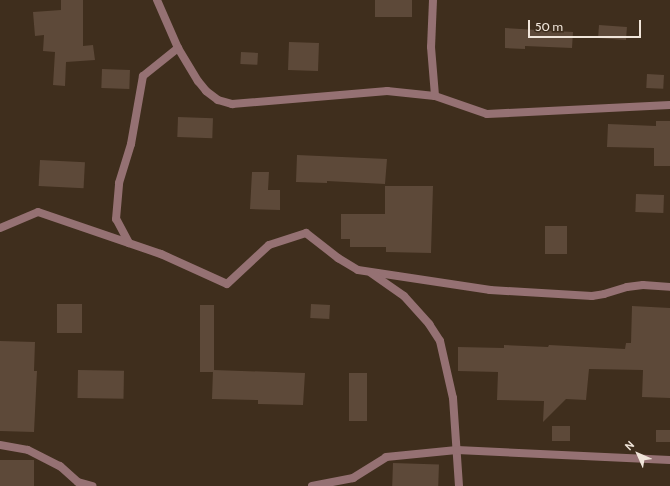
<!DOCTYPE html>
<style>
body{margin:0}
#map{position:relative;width:670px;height:486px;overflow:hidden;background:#3f2e1d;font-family:Cabin,sans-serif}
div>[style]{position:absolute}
.building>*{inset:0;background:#5d4939;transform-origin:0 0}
.street>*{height:8px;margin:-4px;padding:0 4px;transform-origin:4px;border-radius:4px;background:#957173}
span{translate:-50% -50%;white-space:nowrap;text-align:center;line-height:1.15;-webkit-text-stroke:3px #3f2e1d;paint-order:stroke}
.north{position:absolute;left:618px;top:434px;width:40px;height:40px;-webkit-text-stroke:3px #3f2e1d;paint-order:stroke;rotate:315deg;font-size:11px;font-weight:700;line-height:16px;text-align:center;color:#f0e5da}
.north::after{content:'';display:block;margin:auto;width:14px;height:18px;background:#f0e5da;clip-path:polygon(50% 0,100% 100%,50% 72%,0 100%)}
.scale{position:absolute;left:528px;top:20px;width:113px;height:18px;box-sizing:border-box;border:2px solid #f0e5da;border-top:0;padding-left:5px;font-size:12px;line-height:14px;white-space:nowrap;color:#f0e5da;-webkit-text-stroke:3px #3f2e1d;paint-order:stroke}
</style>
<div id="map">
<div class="building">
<div style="clip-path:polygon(61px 0,83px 0,83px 46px,93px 45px,95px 60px,66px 62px,65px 86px,53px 85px,55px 52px,43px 51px,44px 35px,35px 36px,33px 12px,61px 10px)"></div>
<div style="left:375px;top:0;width:37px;height:17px"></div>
<div style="left:599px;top:25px;width:28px;height:13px;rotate:4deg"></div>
<div style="clip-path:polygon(505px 28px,573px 32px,572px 48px,525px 46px,525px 49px,505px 48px)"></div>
<div style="left:289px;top:42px;width:30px;height:28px;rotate:2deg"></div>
<div style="left:241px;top:52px;width:17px;height:12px;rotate:3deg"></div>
<div style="left:102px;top:69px;width:28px;height:19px;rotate:2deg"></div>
<div style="left:647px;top:74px;width:17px;height:14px;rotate:3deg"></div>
<div style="left:178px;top:117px;width:35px;height:20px;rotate:2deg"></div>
<div style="clip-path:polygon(656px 121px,670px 121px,670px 166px,654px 166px,654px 148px,607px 147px,608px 124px,656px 126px)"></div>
<div style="clip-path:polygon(297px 155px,387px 159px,385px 184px,327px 181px,327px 183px,296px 182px)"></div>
<div style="left:40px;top:160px;width:45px;height:26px;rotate:3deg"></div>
<div style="clip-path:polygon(252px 172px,269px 172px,268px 190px,280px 190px,280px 210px,250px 209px)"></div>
<div style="clip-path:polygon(385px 186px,433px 186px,431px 253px,386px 252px,386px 247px,350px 247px,350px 239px,341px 239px,341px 214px,385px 214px)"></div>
<div style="left:636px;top:194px;width:28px;height:18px;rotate:2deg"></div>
<div style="left:545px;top:226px;width:22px;height:28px"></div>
<div style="left:57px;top:304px;width:25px;height:29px"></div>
<div style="left:311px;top:304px;width:19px;height:14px;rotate:3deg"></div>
<div style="left:200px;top:305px;width:14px;height:67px"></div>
<div style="clip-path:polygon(632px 306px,670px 308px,670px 398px,642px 397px,643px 370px,589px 369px,586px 400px,566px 399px,543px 422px,544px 401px,497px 400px,498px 372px,458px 371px,458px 347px,504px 348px,504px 345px,548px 347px,549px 345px,625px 349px,626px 343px,631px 343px)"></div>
<div style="clip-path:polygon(0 341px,35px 342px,34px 371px,37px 371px,34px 432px,0 431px)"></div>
<div style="left:78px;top:370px;width:46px;height:28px;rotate:1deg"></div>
<div style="clip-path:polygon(213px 370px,305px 373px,303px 405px,258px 404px,258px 400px,212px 399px)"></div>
<div style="left:349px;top:373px;width:18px;height:48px"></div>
<div style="left:552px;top:426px;width:18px;height:15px"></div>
<div style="left:656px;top:430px;width:14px;height:12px"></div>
<div style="left:0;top:460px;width:34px;height:26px"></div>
<div style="left:393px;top:463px;width:46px;height:23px;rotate:2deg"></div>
</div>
<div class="street">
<div style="left:157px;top:0;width:52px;rotate:66.4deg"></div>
<div style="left:178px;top:48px;width:39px;rotate:59deg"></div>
<div style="left:198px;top:81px;width:13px;rotate:51deg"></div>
<div style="left:206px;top:91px;width:15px;rotate:37deg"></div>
<div style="left:218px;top:100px;width:15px;rotate:16deg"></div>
<div style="left:232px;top:104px;width:156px;rotate:-4.8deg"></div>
<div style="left:387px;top:91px;width:48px;rotate:5.9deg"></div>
<div style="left:435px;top:96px;width:55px;rotate:19.1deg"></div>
<div style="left:487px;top:114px;width:183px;rotate:-2.8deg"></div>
<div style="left:433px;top:0;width:47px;rotate:92.4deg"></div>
<div style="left:431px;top:47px;width:49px;rotate:85.3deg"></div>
<div style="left:0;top:228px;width:41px;rotate:-22.8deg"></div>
<div style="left:38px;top:212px;width:130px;rotate:18.9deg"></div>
<div style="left:161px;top:254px;width:72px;rotate:24.4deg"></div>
<div style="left:227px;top:284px;width:57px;rotate:-42.9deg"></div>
<div style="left:269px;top:245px;width:39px;rotate:-18deg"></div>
<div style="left:306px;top:233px;width:41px;rotate:38deg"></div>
<div style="left:338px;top:258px;width:23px;rotate:31deg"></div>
<div style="left:358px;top:270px;width:134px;rotate:8.6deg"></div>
<div style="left:490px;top:290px;width:102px;rotate:3.4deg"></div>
<div style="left:592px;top:296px;width:12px;rotate:-9deg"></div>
<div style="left:604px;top:294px;width:24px;rotate:-17deg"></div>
<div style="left:627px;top:287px;width:16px;rotate:-7deg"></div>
<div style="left:643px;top:285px;width:27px;rotate:4deg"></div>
<div style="left:129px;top:243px;width:27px;rotate:-118deg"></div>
<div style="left:116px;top:219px;width:36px;rotate:-85deg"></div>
<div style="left:119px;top:183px;width:41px;rotate:-72.9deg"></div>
<div style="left:131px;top:144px;width:69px;rotate:-80deg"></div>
<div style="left:143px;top:76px;width:45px;rotate:-38.7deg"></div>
<div style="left:371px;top:273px;width:40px;rotate:34.9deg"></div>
<div style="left:404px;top:296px;width:38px;rotate:48deg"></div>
<div style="left:429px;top:324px;width:20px;rotate:57deg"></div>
<div style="left:440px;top:341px;width:58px;rotate:77.2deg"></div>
<div style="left:453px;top:398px;width:88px;rotate:86.1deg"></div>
<div style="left:0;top:445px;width:28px;rotate:10deg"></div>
<div style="left:28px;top:450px;width:36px;rotate:27deg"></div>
<div style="left:60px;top:466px;width:24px;rotate:42deg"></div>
<div style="left:78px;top:482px;width:15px;rotate:16deg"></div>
<div style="left:312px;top:486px;width:42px;rotate:-11deg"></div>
<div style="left:353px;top:478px;width:39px;rotate:-32deg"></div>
<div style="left:386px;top:457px;width:71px;rotate:-5.6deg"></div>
<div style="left:457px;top:450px;width:213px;rotate:2.7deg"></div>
</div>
<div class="north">N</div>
<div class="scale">50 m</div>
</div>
